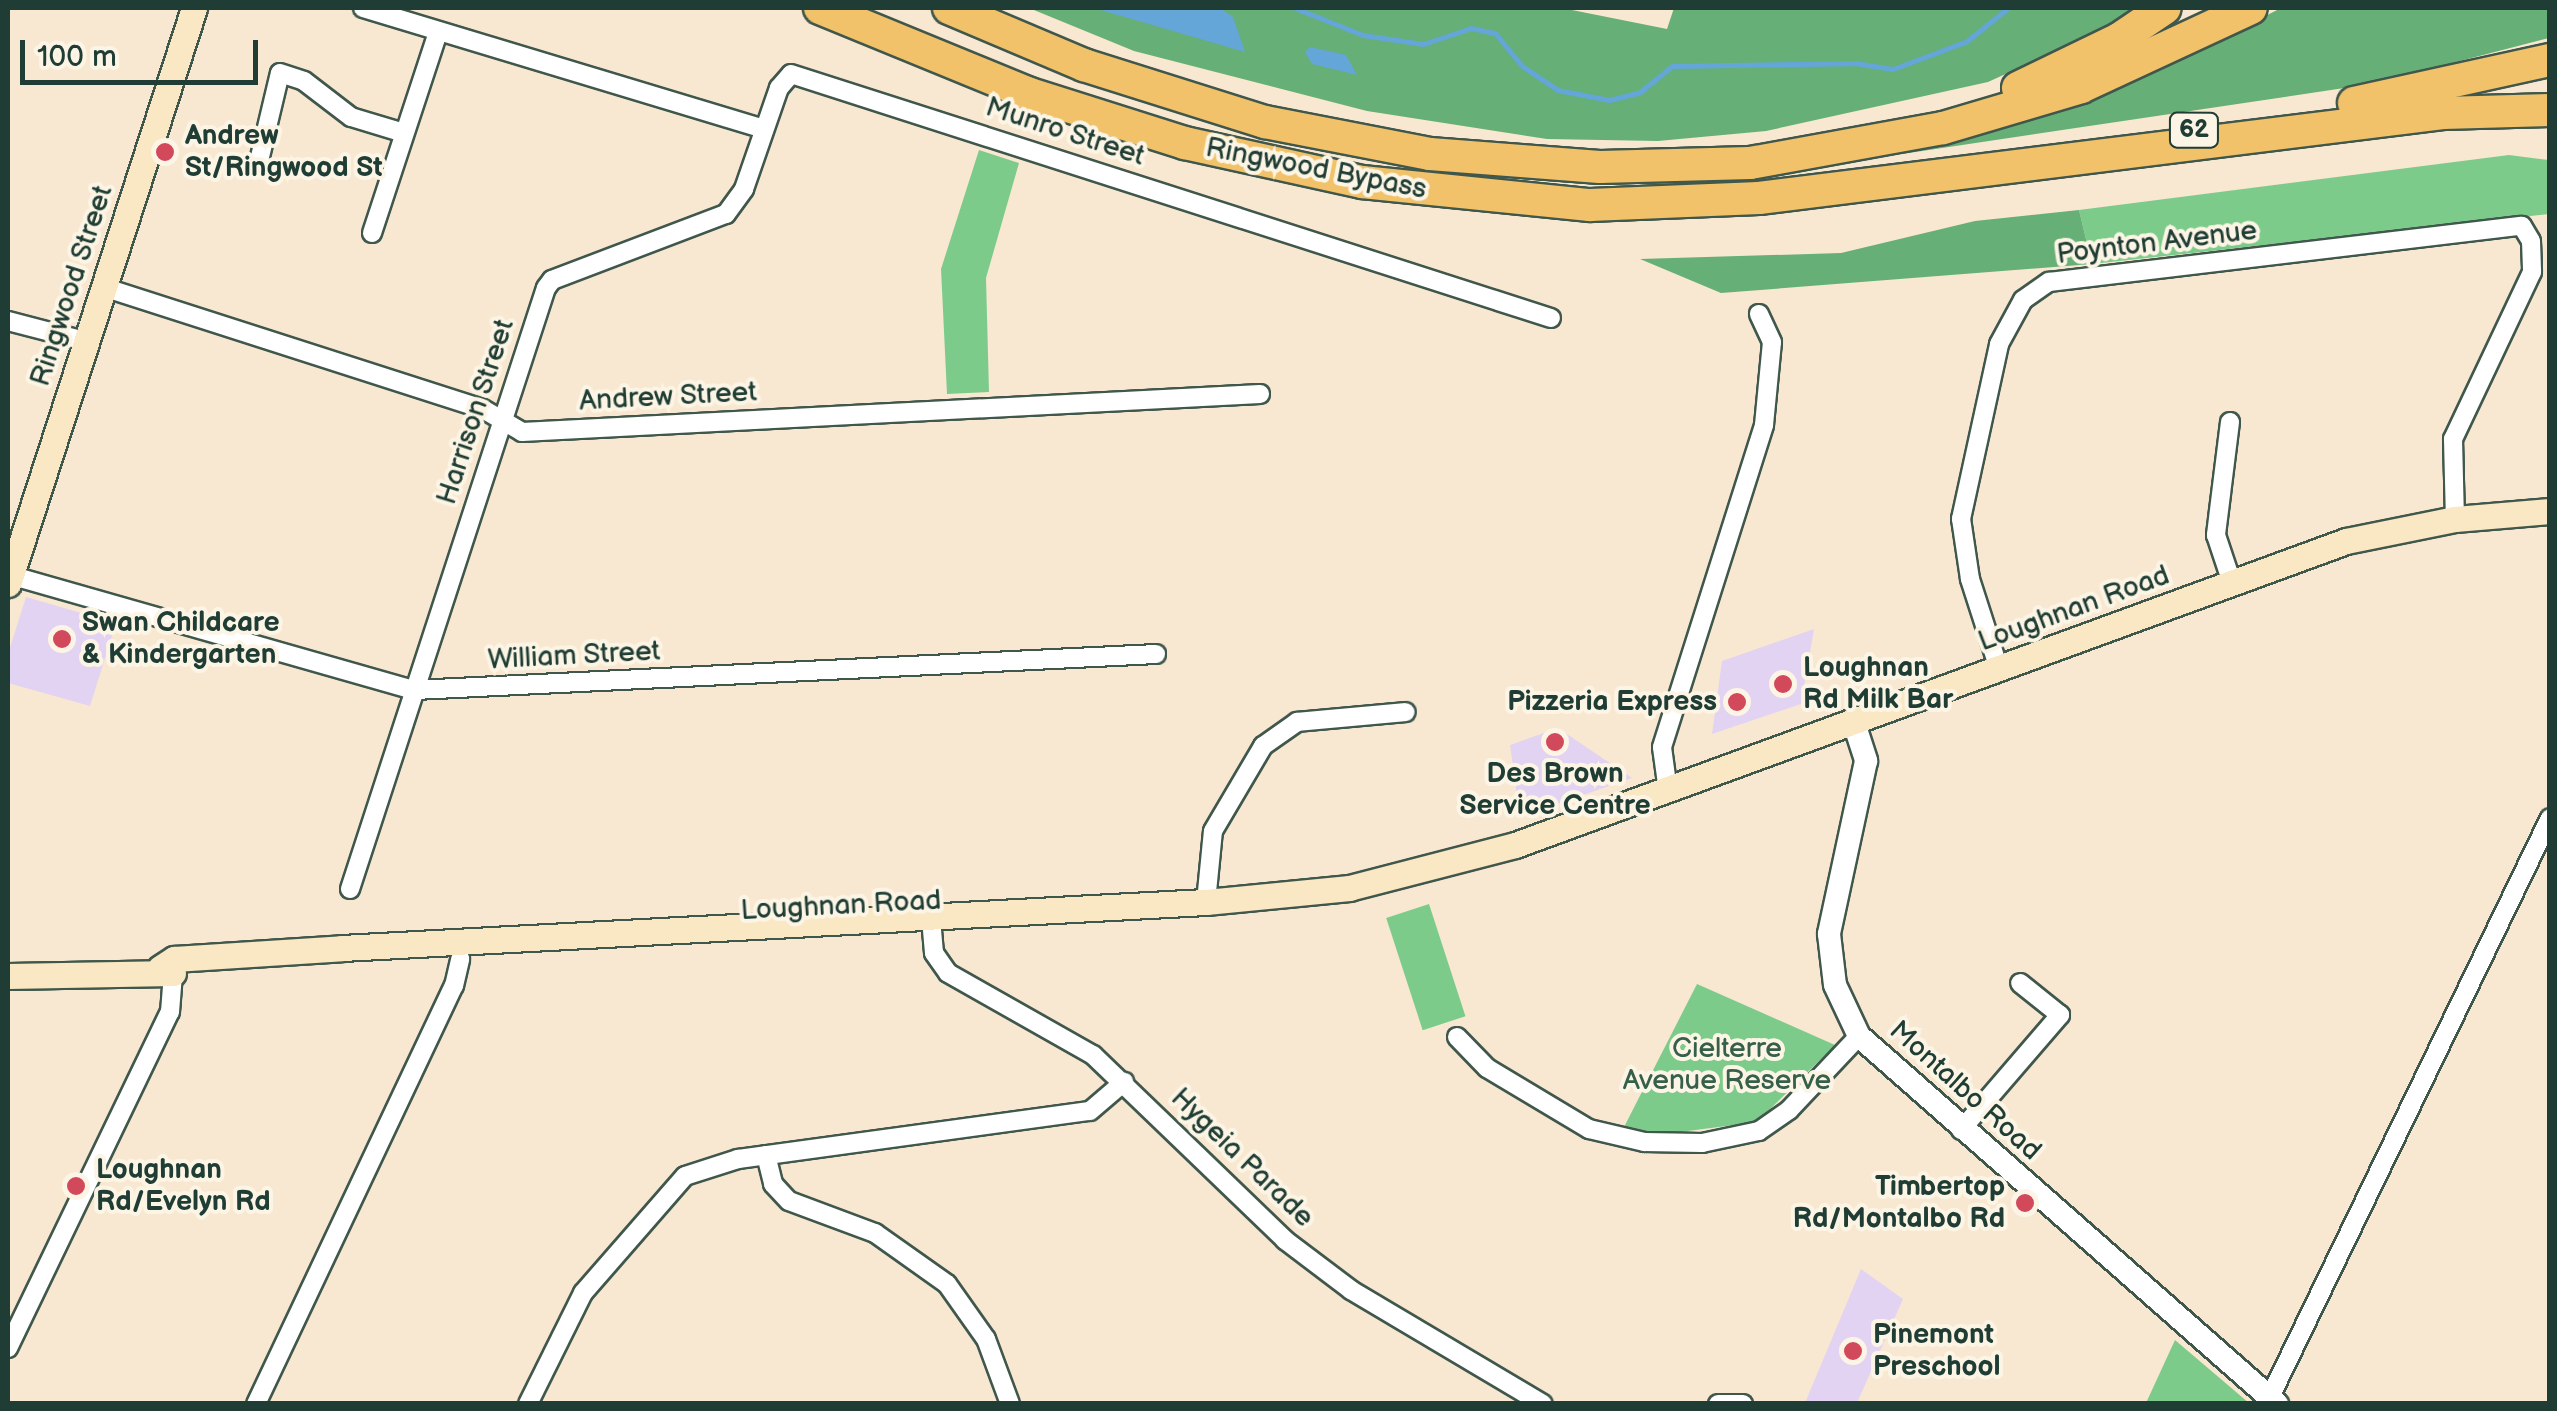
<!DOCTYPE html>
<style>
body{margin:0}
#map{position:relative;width:2557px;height:1411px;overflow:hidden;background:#f8e8d1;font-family:"Balsamiq Sans",sans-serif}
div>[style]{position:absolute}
.built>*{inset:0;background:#e3d3f2}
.green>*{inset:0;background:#7dcb8b;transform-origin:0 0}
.forest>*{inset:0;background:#66af77}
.water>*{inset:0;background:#64a6d8}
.stream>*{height:5px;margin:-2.5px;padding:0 2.5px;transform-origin:2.5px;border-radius:2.5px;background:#64a6d8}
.roads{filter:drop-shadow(2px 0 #40574c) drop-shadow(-2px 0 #40574c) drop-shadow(0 2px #40574c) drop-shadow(0 -2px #40574c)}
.minor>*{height:18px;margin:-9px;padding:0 9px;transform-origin:9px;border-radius:9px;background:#fff}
.tertiary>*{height:22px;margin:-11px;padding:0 11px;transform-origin:11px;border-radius:11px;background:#fff}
.secondary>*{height:25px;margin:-12.5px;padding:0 12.5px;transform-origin:12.5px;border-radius:12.5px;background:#fae7c3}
.motorway>*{height:32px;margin:-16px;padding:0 16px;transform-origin:16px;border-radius:16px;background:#f2c26a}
.dots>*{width:28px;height:28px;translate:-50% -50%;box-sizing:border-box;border:5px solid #fcf5e5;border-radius:50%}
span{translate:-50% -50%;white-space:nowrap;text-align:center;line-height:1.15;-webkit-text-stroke:8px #fcf5e5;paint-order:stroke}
.shield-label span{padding:2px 8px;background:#fcf5e5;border:2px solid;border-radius:8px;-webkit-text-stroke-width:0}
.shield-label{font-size:25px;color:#1f3d34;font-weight:700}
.street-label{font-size:28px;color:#1f3d34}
.poi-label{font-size:28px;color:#1f3d34;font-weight:700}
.left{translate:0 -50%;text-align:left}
.right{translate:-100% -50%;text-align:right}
.park-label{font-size:28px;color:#36604a}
.frame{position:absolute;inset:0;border:10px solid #1f3d34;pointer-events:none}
.scale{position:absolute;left:20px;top:40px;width:238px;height:45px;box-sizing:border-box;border:5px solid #1f3d34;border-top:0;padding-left:12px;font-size:30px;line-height:35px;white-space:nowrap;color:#1f3d34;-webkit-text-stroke:8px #fcf5e5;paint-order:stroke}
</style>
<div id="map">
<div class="built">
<div style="clip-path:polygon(26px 597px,116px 623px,90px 706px,8px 683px,8px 654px)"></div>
<div style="clip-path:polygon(1814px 629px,1801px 704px,1712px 734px,1722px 661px)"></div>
<div style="clip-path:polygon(1558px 728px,1632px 778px,1520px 817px,1510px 745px)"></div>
<div style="clip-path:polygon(1861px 1269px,1903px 1299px,1857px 1403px,1805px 1403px)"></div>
</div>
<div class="green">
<div style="clip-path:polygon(979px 150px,1019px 163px,986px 278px,989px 392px,947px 394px,941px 269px)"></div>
<div style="clip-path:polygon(2509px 155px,2549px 160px,2549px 214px,2092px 264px,2079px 210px)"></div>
<div style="left:1429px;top:904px;width:118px;height:45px;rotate:72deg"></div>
<div style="clip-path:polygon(1697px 984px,1835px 1045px,1757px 1122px,1657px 1135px,1623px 1129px)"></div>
<div style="clip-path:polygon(2175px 1340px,2249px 1403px,2146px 1403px)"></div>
</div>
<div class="forest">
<div style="clip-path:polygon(1029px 8px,1562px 8px,1667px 29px,1674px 8px,2132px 8px,2102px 30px,1988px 82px,1766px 131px,1658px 141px,1547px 139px,1367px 111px,1134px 51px)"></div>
<div style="clip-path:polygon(2281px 8px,2549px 8px,2549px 38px,2371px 84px,1902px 154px,2158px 71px)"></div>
<div style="clip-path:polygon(2079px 210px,2092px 264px,1721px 293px,1640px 259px,1841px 253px,1975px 221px)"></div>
</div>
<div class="water">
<div style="clip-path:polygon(1094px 8px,1220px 8px,1233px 17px,1245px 52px)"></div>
<div style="clip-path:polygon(1310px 47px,1346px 55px,1357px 75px,1312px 64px,1305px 52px)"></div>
</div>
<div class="stream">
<div style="left:1295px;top:8px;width:73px;rotate:21.7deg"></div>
<div style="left:1363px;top:35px;width:61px;rotate:8.5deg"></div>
<div style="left:1423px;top:44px;width:51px;rotate:-18.4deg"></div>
<div style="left:1471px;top:28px;width:25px;rotate:12deg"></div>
<div style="left:1495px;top:33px;width:43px;rotate:50.7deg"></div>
<div style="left:1522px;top:66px;width:43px;rotate:33.7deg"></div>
<div style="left:1558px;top:90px;width:52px;rotate:11.1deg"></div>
<div style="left:1609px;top:100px;width:32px;rotate:-14deg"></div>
<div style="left:1640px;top:92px;width:41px;rotate:-39.1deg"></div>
<div style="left:1672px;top:66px;width:183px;rotate:-0.9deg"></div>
<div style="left:1855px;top:63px;width:38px;rotate:9deg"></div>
<div style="left:1893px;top:69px;width:79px;rotate:-20.7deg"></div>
<div style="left:1967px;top:41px;width:53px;rotate:-38.8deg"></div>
</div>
<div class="roads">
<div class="minor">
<div style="left:363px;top:8px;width:419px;rotate:16.8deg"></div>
<div style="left:259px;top:161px;width:90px;rotate:-76.6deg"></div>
<div style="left:280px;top:73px;width:25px;rotate:18deg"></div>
<div style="left:304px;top:81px;width:59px;rotate:37.5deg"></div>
<div style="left:351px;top:117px;width:55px;rotate:16.8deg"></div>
<div style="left:372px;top:233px;width:212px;rotate:-71.8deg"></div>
<div style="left:103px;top:287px;width:399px;rotate:17.8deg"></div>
<div style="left:483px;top:409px;width:45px;rotate:30.5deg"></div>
<div style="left:522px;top:432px;width:739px;rotate:-2.95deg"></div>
<div style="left:8px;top:321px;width:80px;rotate:14.6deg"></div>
<div style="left:2230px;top:422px;width:114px;rotate:97.1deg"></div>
<div style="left:2216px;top:535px;width:51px;rotate:71.6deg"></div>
<div style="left:10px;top:575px;width:421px;rotate:15.9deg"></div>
<div style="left:415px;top:690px;width:742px;rotate:-2.78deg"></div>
<div style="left:1999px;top:669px;width:95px;rotate:-107.9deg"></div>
<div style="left:1970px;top:579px;width:61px;rotate:-98.5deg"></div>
<div style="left:1961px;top:519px;width:179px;rotate:-77.7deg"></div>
<div style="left:1999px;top:344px;width:50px;rotate:-61.4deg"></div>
<div style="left:2023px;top:300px;width:32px;rotate:-35deg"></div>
<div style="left:2049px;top:282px;width:476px;rotate:-6.8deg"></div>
<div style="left:2522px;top:226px;width:17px;rotate:59deg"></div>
<div style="left:2531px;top:241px;width:31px;rotate:88deg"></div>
<div style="left:2532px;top:272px;width:185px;rotate:115.3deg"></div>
<div style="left:2453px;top:439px;width:80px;rotate:88.6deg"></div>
<div style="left:1668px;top:791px;width:44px;rotate:-97.8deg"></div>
<div style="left:1662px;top:747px;width:338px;rotate:-72.4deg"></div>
<div style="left:1764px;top:425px;width:83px;rotate:-84.5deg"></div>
<div style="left:1772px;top:342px;width:31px;rotate:-115deg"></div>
<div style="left:350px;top:889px;width:632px;rotate:-71.94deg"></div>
<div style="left:546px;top:288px;width:10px;rotate:-53deg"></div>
<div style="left:552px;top:280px;width:186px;rotate:-20.8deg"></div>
<div style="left:726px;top:214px;width:31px;rotate:-54deg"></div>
<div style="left:744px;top:189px;width:107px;rotate:-70.9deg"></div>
<div style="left:779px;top:88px;width:18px;rotate:-49deg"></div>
<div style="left:791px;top:74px;width:798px;rotate:17.8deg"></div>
<div style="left:1206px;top:902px;width:71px;rotate:-84.4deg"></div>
<div style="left:1213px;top:831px;width:99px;rotate:-59.5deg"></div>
<div style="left:1263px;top:746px;width:42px;rotate:-35.2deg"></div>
<div style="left:1297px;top:722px;width:109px;rotate:-5.2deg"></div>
<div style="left:932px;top:930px;width:23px;rotate:85deg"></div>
<div style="left:934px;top:953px;width:24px;rotate:55deg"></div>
<div style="left:948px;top:973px;width:167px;rotate:29.5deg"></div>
<div style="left:1093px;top:1055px;width:267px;rotate:43.9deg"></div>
<div style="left:1285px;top:1240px;width:83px;rotate:37.1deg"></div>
<div style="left:1351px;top:1290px;width:223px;rotate:30.7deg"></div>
<div style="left:1457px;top:1037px;width:43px;rotate:45.9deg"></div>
<div style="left:1487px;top:1068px;width:119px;rotate:30.9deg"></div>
<div style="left:1589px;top:1129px;width:57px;rotate:13.3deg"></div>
<div style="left:1644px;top:1142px;width:58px;rotate:1deg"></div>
<div style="left:1702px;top:1143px;width:58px;rotate:-11.9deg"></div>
<div style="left:1759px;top:1131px;width:37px;rotate:-35deg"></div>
<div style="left:1789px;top:1110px;width:102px;rotate:-46.6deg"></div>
<div style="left:1961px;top:1130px;width:152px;rotate:-49.3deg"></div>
<div style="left:2060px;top:1015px;width:51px;rotate:-141.3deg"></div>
<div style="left:766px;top:1155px;width:30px;rotate:76deg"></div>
<div style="left:773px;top:1184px;width:23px;rotate:47deg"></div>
<div style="left:789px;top:1201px;width:92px;rotate:20.4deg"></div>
<div style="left:875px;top:1233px;width:88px;rotate:35.3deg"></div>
<div style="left:947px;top:1284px;width:67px;rotate:54.7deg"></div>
<div style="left:986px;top:1339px;width:69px;rotate:69.7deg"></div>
<div style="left:8px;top:1348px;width:373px;rotate:-64.3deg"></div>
<div style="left:170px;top:1012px;width:51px;rotate:-85.5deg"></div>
<div style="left:2270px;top:1397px;width:643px;rotate:-64.19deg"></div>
<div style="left:256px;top:1404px;width:463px;rotate:-64.7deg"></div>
<div style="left:454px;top:986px;width:28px;rotate:-77deg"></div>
<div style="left:528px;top:1404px;width:124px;rotate:-63.6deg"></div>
<div style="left:583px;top:1293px;width:155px;rotate:-48.9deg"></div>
<div style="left:685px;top:1176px;width:56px;rotate:-17.8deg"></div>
<div style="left:738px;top:1159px;width:355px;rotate:-7.8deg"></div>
<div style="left:1090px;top:1111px;width:45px;rotate:-40.5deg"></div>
<div style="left:1718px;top:1404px;width:25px"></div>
</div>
<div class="tertiary">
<div style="left:1854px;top:723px;width:40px;rotate:72deg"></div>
<div style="left:1866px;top:761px;width:177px;rotate:102.1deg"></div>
<div style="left:1829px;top:934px;width:51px;rotate:83.3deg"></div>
<div style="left:1835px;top:985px;width:56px;rotate:64.8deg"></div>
<div style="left:1859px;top:1036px;width:557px;rotate:41.36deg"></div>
</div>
<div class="secondary">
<div style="left:8px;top:584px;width:605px;rotate:-72.1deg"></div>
<div style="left:160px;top:968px;width:17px;rotate:-33deg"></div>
<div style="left:174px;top:959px;width:168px;rotate:-3.7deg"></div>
<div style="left:342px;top:948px;width:865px;rotate:-3.05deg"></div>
<div style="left:1206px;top:902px;width:144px;rotate:-5.6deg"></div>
<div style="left:1349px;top:888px;width:171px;rotate:-14.5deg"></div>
<div style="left:1515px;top:845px;width:885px;rotate:-20.09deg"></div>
<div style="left:2346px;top:541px;width:111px;rotate:-11.4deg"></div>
<div style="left:2455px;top:519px;width:95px;rotate:-4.8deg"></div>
<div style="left:8px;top:976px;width:165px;rotate:-1deg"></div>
</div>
<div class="motorway">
<div style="left:820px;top:8px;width:224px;rotate:22.3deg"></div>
<div style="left:1027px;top:93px;width:166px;rotate:17.6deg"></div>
<div style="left:1185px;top:143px;width:181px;rotate:12.4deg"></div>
<div style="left:1362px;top:182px;width:229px;rotate:5.8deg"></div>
<div style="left:1590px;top:205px;width:169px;rotate:-2.4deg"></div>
<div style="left:1759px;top:198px;width:689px;rotate:-7.08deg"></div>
<div style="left:2443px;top:113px;width:107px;rotate:-1.6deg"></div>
<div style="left:949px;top:8px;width:147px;rotate:22.9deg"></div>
<div style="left:1084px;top:65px;width:190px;rotate:17.5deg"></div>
<div style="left:1265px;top:122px;width:168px;rotate:11deg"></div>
<div style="left:1430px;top:154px;width:170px;rotate:4.4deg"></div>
<div style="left:1600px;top:167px;width:150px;rotate:-1.5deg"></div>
<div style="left:1750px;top:163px;width:196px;rotate:-10.3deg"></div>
<div style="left:1943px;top:128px;width:144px;rotate:-16.5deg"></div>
<div style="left:2081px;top:87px;width:187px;rotate:-24.9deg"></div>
<div style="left:2018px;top:88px;width:112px;rotate:-25.9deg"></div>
<div style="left:2119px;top:39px;width:55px;rotate:-34deg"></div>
<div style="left:2354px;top:103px;width:201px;rotate:-12.4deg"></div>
</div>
</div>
<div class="dots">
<div style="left:165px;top:152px;background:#d1495b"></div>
<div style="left:62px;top:639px;background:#d1495b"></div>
<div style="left:1783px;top:684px;background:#d1495b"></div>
<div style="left:1737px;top:702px;background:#d1495b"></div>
<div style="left:1555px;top:742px;background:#d1495b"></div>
<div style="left:76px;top:1186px;background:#d1495b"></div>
<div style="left:2025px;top:1203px;background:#d1495b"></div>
<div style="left:1853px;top:1351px;background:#d1495b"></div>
</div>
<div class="shield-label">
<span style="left:2194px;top:130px">62</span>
</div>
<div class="street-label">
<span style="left:1065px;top:132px;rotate:18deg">Munro Street</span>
<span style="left:1316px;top:169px;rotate:11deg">Ringwood Bypass</span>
<span style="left:2157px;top:243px;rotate:-7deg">Poynton Avenue</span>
<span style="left:72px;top:286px;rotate:-72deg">Ringwood Street</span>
<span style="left:668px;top:397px;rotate:-3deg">Andrew Street</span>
<span style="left:476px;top:412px;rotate:-72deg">Harrison Street</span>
<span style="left:2074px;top:609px;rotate:-20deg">Loughnan Road</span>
<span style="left:574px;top:656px;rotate:-3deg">William Street</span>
<span style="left:841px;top:906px;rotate:-3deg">Loughnan Road</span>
<span style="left:1965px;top:1091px;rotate:42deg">Montalbo Road</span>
<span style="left:1242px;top:1158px;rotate:44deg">Hygeia Parade</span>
</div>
<div class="poi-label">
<span class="left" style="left:185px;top:152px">Andrew<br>St/Ringwood St</span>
<span class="left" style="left:82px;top:639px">Swan Childcare<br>&amp; Kindergarten</span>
<span class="left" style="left:1803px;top:684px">Loughnan<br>Rd Milk Bar</span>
<span class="right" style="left:1717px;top:702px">Pizzeria Express</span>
<span style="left:1555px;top:790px">Des Brown<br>Service Centre</span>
<span class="left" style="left:96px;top:1186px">Loughnan<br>Rd/Evelyn Rd</span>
<span class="right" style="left:2005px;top:1203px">Timbertop<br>Rd/Montalbo Rd</span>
<span class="left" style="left:1873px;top:1351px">Pinemont<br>Preschool</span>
</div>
<div class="park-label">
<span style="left:1727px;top:1065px">Cielterre<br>Avenue Reserve</span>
</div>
<div class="frame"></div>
<div class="scale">100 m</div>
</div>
